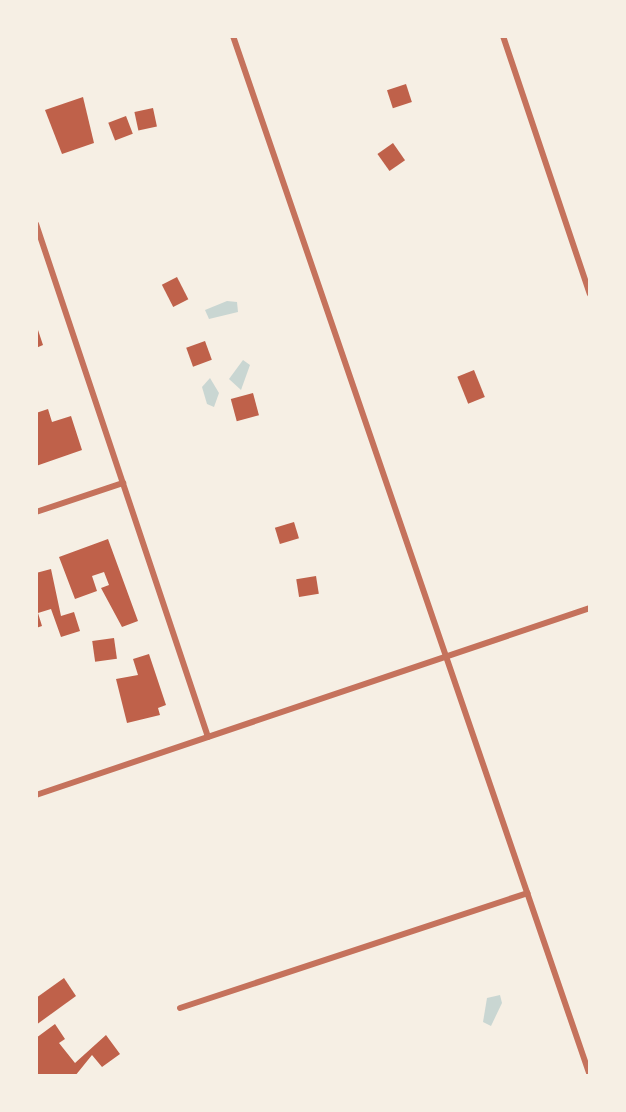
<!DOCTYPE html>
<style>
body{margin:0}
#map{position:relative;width:626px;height:1112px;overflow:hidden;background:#f6efe4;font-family:Cabin,sans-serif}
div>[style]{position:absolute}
.water>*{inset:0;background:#c9d6d2}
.building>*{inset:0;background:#bf614a;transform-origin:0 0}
.minor>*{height:6px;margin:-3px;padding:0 3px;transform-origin:3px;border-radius:3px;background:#c5725c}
span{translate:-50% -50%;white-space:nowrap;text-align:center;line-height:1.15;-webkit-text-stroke:6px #f6efe4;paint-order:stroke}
.frame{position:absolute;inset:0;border:38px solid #f6efe4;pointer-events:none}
</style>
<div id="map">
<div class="water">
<div style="clip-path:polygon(227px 301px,237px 302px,238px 312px,209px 319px,205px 310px)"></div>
<div style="clip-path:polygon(243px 360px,250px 365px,241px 390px,229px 379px)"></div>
<div style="clip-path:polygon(210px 378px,219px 393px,214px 407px,207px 404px,202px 387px)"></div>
<div style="clip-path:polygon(500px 995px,502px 1003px,491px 1026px,483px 1022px,487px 998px)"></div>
</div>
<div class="building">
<div style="left:406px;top:84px;width:19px;height:20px;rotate:72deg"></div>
<div style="clip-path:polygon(83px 97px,94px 143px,62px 154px,45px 110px)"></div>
<div style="left:153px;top:108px;width:19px;height:19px;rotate:78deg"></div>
<div style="left:126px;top:116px;width:19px;height:19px;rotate:69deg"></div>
<div style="left:393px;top:143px;width:21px;height:19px;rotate:55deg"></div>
<div style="left:177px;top:277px;width:25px;height:17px;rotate:63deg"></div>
<div style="clip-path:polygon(36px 324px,43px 345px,36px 348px)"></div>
<div style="left:205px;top:341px;width:20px;height:20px;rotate:70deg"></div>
<div style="left:474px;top:370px;width:29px;height:18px;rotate:68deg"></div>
<div style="left:253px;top:393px;width:23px;height:23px;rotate:75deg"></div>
<div style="clip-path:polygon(48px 409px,52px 422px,71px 416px,82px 450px,36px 466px,36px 413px)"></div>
<div style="left:294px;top:522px;width:17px;height:20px;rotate:73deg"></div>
<div style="clip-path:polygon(108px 539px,138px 621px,122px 627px,101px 588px,109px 585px,104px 572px,92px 576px,97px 591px,75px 599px,59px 557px)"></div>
<div style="clip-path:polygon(51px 569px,61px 616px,74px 612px,80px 631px,61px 637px,51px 609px,38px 613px,42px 626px,36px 628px,36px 573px)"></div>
<div style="left:316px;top:576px;width:18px;height:20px;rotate:81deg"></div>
<div style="left:114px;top:638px;width:21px;height:22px;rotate:82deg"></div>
<div style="clip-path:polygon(149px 654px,166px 705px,158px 708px,160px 715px,127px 723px,116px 679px,138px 675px,133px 659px)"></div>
<div style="clip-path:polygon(64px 978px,76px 996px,36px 1025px,36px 998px)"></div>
<div style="clip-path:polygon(55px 1024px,65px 1039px,59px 1043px,75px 1063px,106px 1035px,120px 1054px,102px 1067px,92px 1055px,75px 1076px,38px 1076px,36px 1038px)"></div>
</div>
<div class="minor">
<div style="left:233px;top:36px;width:1100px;rotate:71.05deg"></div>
<div style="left:503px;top:36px;width:272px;rotate:71.4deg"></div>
<div style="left:36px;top:224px;width:541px;rotate:71.46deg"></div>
<div style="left:36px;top:512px;width:92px;rotate:-18.4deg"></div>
<div style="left:36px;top:795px;width:585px;rotate:-18.65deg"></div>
<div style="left:180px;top:1008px;width:366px;rotate:-18.3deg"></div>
</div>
<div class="frame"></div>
</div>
